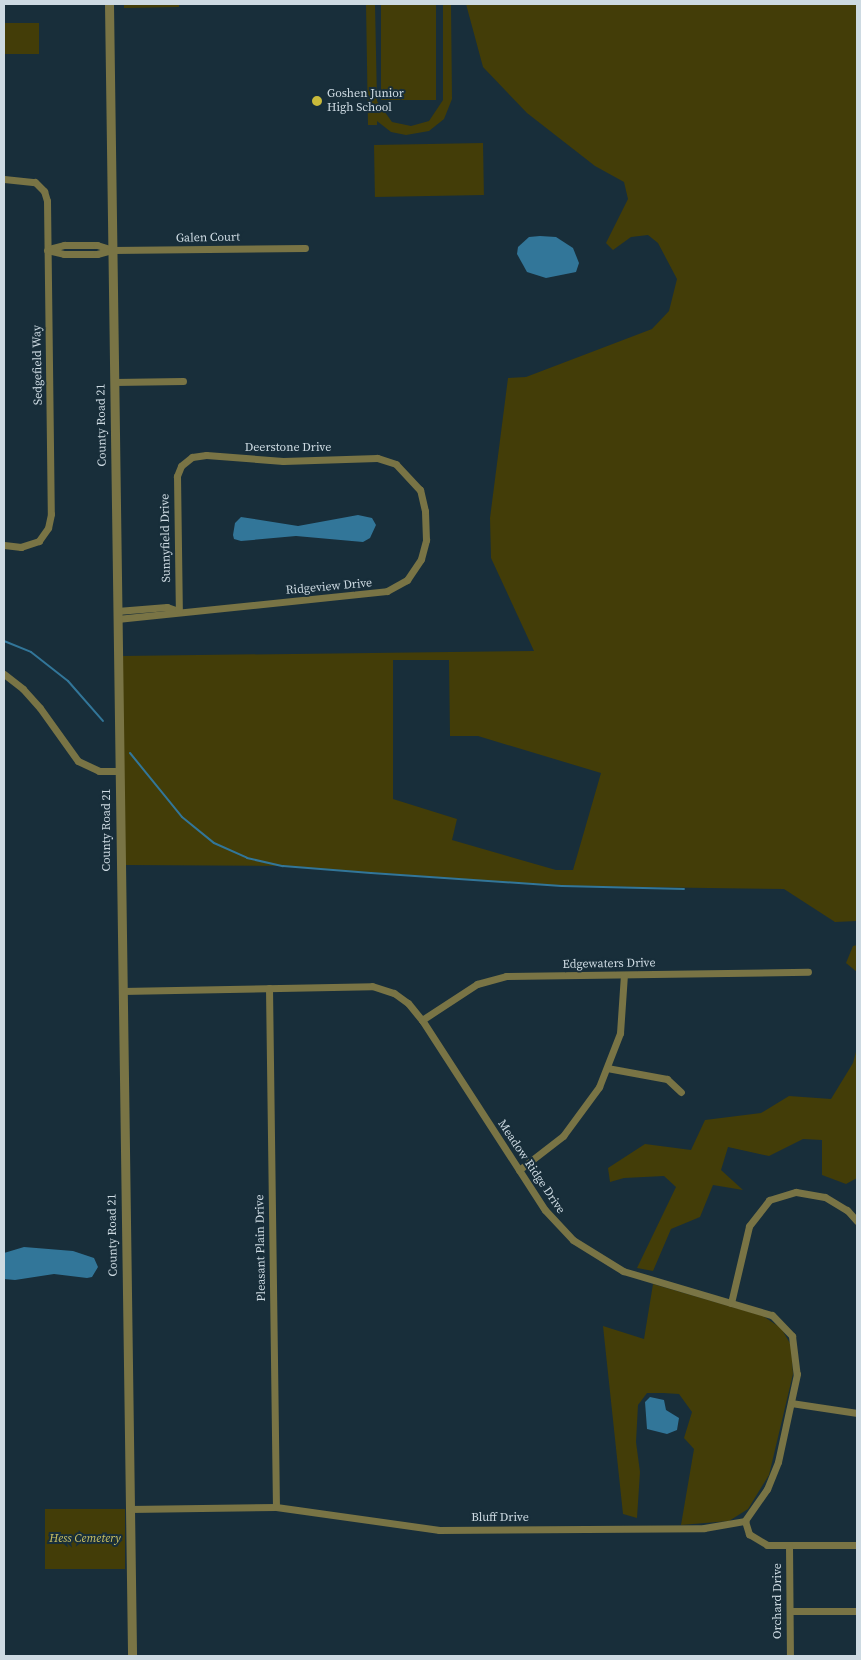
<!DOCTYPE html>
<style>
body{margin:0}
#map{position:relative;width:861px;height:1660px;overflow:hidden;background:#182e3a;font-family:"Source Serif 4",serif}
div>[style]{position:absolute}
.green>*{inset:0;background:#433d08;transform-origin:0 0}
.water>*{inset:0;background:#327699}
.stream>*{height:2px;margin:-1px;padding:0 1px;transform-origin:1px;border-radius:1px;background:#327699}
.minor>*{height:7px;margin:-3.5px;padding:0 3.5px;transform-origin:3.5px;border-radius:3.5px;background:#797445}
.tertiary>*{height:9px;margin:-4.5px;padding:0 4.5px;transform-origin:4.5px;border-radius:4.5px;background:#797445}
.dots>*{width:14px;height:14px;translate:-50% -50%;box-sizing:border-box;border:2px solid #182e3a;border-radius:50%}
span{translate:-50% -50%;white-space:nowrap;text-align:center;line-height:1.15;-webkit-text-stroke:4px #182e3a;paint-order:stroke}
.poi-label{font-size:12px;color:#cddae2}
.left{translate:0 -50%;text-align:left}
.street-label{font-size:12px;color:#cddae2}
.park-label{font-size:12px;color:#cdc263;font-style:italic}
.frame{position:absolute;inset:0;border:5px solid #cddae2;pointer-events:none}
</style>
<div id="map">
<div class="green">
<div style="clip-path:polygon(124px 4px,179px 4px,179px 7px,124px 8px)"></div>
<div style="clip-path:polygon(366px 4px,375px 4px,377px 101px,392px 122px,411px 126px,429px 121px,443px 100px,443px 4px,451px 4px,452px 99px,444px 119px,429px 131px,406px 135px,391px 132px,377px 121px,377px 125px,368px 125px)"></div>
<div style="left:381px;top:4px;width:55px;height:96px"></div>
<div style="clip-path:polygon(evenodd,466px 4px,857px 4px,857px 921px,835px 922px,784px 889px,562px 886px,283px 866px,125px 865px,122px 656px,534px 651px,491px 558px,490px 518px,508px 378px,526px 377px,652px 329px,669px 311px,677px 279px,658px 243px,648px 235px,631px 237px,613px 250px,606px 243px,628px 199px,624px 182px,595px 166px,527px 113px,483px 67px,466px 4px,393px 660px,449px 660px,450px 736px,478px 736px,601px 773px,573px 870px,556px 870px,452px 840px,457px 819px,393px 799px,393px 660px)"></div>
<div style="left:4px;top:23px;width:35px;height:31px"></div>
<div style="left:483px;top:143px;width:52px;height:109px;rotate:89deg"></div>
<div style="clip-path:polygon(857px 945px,857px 972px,846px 963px,853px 946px)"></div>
<div style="clip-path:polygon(857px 1048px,857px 1178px,846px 1184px,822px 1175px,822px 1140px,803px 1139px,769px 1156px,728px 1147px,721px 1170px,743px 1190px,713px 1185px,700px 1217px,671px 1229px,653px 1271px,637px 1268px,676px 1187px,664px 1176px,624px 1178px,610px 1182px,608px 1168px,645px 1144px,691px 1150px,705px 1120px,761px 1113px,789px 1096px,831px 1099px,853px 1063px)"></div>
<div style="clip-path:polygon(653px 1284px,763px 1316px,781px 1328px,791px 1345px,793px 1374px,769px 1475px,748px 1509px,729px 1521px,681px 1525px,694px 1449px,684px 1438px,692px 1412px,679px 1394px,663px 1393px,647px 1393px,638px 1405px,636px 1442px,640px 1472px,637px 1518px,623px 1514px,603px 1326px,644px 1339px)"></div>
<div style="left:45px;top:1509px;width:80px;height:60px"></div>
</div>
<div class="water">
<div style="clip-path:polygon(540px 236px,556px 237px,573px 248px,579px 263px,576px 272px,546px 278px,527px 272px,517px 254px,518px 247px,529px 237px)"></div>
<div style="clip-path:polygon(358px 515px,372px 518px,376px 525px,370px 538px,363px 542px,296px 536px,241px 541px,234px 539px,233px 535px,235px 523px,241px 517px,298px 526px)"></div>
<div style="clip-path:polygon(24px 1247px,73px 1251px,94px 1258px,98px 1267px,92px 1277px,87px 1278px,54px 1274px,15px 1280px,4px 1279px,4px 1253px)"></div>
<div style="clip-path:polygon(650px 1397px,664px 1400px,666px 1410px,679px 1418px,677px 1430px,667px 1434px,647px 1429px,645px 1402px)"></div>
</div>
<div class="stream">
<div style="left:4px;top:641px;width:29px;rotate:22deg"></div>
<div style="left:31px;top:652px;width:47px;rotate:38.1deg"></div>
<div style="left:68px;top:681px;width:53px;rotate:48.8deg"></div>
<div style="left:130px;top:753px;width:82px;rotate:50.9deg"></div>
<div style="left:182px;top:817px;width:41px;rotate:39.1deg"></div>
<div style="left:214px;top:843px;width:36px;rotate:24deg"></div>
<div style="left:247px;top:858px;width:37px;rotate:13deg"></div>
<div style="left:283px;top:866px;width:88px;rotate:4.5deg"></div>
<div style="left:371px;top:873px;width:191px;rotate:3.9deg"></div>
<div style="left:562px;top:886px;width:122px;rotate:1.4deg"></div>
</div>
<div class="minor">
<div style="left:4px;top:179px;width:31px;rotate:6deg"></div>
<div style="left:35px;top:182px;width:13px;rotate:45deg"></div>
<div style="left:44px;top:191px;width:10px;rotate:73deg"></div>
<div style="left:47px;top:201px;width:313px;rotate:89.3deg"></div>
<div style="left:51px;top:514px;width:14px;rotate:102deg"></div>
<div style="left:48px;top:528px;width:16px;rotate:125deg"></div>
<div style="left:39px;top:541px;width:19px;rotate:162deg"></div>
<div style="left:21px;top:547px;width:17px;rotate:-173deg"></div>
<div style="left:49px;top:249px;width:16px;rotate:-15deg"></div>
<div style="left:64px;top:245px;width:33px"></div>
<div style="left:97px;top:245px;width:16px;rotate:18deg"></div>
<div style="left:47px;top:250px;width:17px;rotate:13deg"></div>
<div style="left:64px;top:254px;width:33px"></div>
<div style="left:97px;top:254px;width:16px;rotate:-15deg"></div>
<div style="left:112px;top:250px;width:193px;rotate:-0.6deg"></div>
<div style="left:114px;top:382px;width:69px;rotate:-0.8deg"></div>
<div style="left:117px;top:611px;width:50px;rotate:-4.6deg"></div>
<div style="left:167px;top:607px;width:12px;rotate:20deg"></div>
<div style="left:117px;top:619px;width:271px;rotate:-5.9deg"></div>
<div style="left:387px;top:591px;width:23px;rotate:-29deg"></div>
<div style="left:407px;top:580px;width:25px;rotate:-56deg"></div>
<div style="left:421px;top:559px;width:20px;rotate:-75deg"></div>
<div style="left:426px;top:540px;width:29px;rotate:-92deg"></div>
<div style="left:425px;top:511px;width:22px;rotate:-103deg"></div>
<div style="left:420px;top:490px;width:35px;rotate:-133deg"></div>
<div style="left:396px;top:464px;width:20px;rotate:-162deg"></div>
<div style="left:377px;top:458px;width:94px;rotate:178.2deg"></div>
<div style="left:283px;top:461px;width:77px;rotate:-175.5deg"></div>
<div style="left:206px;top:455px;width:14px;rotate:172deg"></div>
<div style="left:192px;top:457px;width:14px;rotate:141deg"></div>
<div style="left:181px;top:466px;width:11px;rotate:112deg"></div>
<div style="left:177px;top:476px;width:135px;rotate:89.2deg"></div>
<div style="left:4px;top:674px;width:24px;rotate:38deg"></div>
<div style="left:23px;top:689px;width:25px;rotate:48deg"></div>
<div style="left:40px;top:708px;width:65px;rotate:54.4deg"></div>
<div style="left:78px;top:761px;width:23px;rotate:25deg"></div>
<div style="left:99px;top:771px;width:20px"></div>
<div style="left:269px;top:988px;width:519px;rotate:89.23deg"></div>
<div style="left:122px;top:991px;width:250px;rotate:-1.1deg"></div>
<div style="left:372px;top:986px;width:23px;rotate:18deg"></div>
<div style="left:394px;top:993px;width:17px;rotate:36deg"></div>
<div style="left:408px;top:1003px;width:22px;rotate:51deg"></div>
<div style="left:422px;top:1020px;width:226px;rotate:57.1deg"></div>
<div style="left:545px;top:1210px;width:41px;rotate:47deg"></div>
<div style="left:573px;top:1240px;width:59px;rotate:31.8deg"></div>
<div style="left:623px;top:1271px;width:155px;rotate:16.5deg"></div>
<div style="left:772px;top:1315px;width:29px;rotate:46deg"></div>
<div style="left:792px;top:1336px;width:38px;rotate:83deg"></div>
<div style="left:797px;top:1374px;width:90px;rotate:102.2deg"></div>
<div style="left:778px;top:1462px;width:29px;rotate:112deg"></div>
<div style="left:767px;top:1489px;width:39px;rotate:125deg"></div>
<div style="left:422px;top:1020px;width:66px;rotate:-33.2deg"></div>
<div style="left:477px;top:984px;width:30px;rotate:-15deg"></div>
<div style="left:506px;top:976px;width:302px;rotate:-0.8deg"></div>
<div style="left:607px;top:1068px;width:61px;rotate:10.4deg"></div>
<div style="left:667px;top:1079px;width:19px;rotate:43deg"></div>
<div style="left:519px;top:1170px;width:56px;rotate:-37.7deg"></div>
<div style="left:563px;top:1136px;width:61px;rotate:-53.7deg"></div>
<div style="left:599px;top:1087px;width:58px;rotate:-68.7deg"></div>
<div style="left:620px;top:1033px;width:58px;rotate:-86.1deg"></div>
<div style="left:731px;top:1303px;width:79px;rotate:-76.8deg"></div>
<div style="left:749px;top:1226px;width:33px;rotate:-52deg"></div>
<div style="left:769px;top:1200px;width:28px;rotate:-17deg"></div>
<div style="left:796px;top:1192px;width:29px;rotate:10deg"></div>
<div style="left:825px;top:1197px;width:26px;rotate:31deg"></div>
<div style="left:847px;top:1210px;width:15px;rotate:48deg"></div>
<div style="left:791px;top:1403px;width:67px;rotate:8.6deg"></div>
<div style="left:129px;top:1509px;width:147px;rotate:-0.8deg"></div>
<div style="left:276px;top:1507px;width:165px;rotate:8deg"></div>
<div style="left:439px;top:1530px;width:265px;rotate:-0.4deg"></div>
<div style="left:704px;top:1528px;width:42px;rotate:-9.7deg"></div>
<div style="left:745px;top:1521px;width:14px;rotate:73deg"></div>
<div style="left:749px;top:1534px;width:21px;rotate:31deg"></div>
<div style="left:767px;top:1545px;width:90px"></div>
<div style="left:789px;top:1546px;width:110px;rotate:89.5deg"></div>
<div style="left:790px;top:1611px;width:67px"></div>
</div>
<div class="tertiary">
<div style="left:109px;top:4px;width:1652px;rotate:89.2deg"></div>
</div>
<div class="dots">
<div style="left:317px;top:101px;background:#c9ba3a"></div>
</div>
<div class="poi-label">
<span class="left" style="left:327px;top:101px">Goshen Junior<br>High School</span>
</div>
<div class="street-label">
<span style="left:208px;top:238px;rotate:-1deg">Galen Court</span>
<span style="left:38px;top:365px;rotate:-91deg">Sedgefield Way</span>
<span style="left:102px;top:425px;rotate:-91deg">County Road 21</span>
<span style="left:288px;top:448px">Deerstone Drive</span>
<span style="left:166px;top:538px;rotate:-91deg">Sunnyfield Drive</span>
<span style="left:329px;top:587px;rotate:-5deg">Ridgeview Drive</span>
<span style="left:107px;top:830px;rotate:-90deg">County Road 21</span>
<span style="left:609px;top:964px;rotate:-1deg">Edgewaters Drive</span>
<span style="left:531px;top:1167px;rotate:56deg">Meadow Ridge Drive</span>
<span style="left:113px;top:1235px;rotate:-91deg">County Road 21</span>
<span style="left:261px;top:1248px;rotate:-91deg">Pleasant Plain Drive</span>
<span style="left:500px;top:1518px">Bluff Drive</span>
<span style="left:778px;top:1601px;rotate:-90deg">Orchard Drive</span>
</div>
<div class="park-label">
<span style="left:85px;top:1539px">Hess Cemetery</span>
</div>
<div class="frame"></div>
</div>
